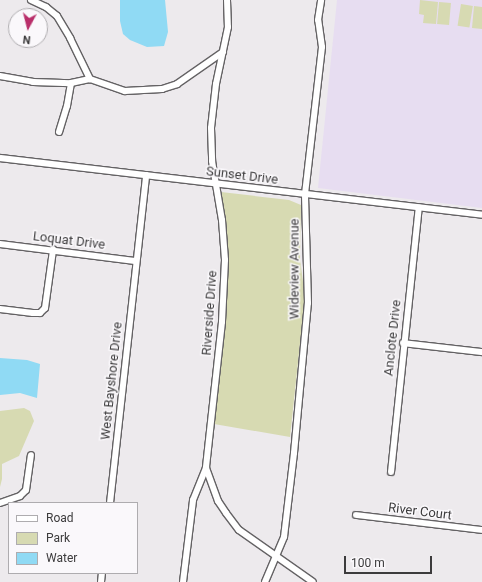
<!DOCTYPE html>
<style>
body{margin:0}
#map{position:relative;width:482px;height:582px;overflow:hidden;background:#edeaed;font-family:Roboto,sans-serif}
div>[style]{position:absolute}
.education>*{inset:0;background:#e7ddf1}
.green>*{inset:0;background:#d7dab2;transform-origin:0 0}
.water>*{inset:0;background:#90daf4}
.roads{filter:drop-shadow(1px 0 #646264) drop-shadow(-1px 0 #646264) drop-shadow(0 1px #646264) drop-shadow(0 -1px #646264)}
.minor>*{height:6px;margin:-3px;padding:0 3px;transform-origin:3px;border-radius:3px;background:#fff}
span{translate:-50% -50%;white-space:nowrap;text-align:center;line-height:1.15;-webkit-text-stroke:3px #faf8fb;paint-order:stroke}
.street-label{font-size:13px;color:#3c3b3c}
.legend{position:absolute;left:8px;top:502px;width:130px;height:72px;box-sizing:border-box;background:#faf8fb;border:1px solid #aeacaf;margin:0;padding:5px 7px;list-style:none;font-size:12px;color:#3c3b3c}
.legend li{display:flex;align-items:center;gap:8px;height:20px}
.legend b{width:20px;border:1px solid #aeacaf}
.north{position:absolute;left:8px;top:8px;width:40px;height:40px;box-sizing:border-box;background:#faf8fb;border:1px solid #aeacaf;border-radius:50%;rotate:187deg;font-size:11px;font-weight:700;line-height:16px;text-align:center;color:#3c3b3c}
.north::after{content:'';display:block;margin:auto;width:14px;height:18px;background:#b92e6a;clip-path:polygon(50% 0,100% 100%,50% 72%,0 100%)}
.scale{position:absolute;left:344px;top:556px;width:88px;height:18px;box-sizing:border-box;border:2px solid #3c3b3c;border-top:0;padding-left:5px;font-size:12px;line-height:14px;white-space:nowrap;color:#3c3b3c;-webkit-text-stroke:3px #faf8fb;paint-order:stroke}
</style>
<div id="map">
<div class="education">
<div style="clip-path:polygon(337px 0,482px 0,482px 208px,318px 188px)"></div>
</div>
<div class="green">
<div style="clip-path:polygon(420px 0,438px 2px,436px 24px,423px 23px,424px 15px,419px 14px)"></div>
<div style="left:439px;top:2px;width:12px;height:22px;rotate:5deg"></div>
<div style="left:461px;top:4px;width:12px;height:22px;rotate:9deg"></div>
<div style="clip-path:polygon(474px 6px,482px 7px,482px 29px,472px 28px)"></div>
<div style="clip-path:polygon(221px 192px,289px 200px,301px 205px,300px 259px,305px 297px,290px 437px,214px 424px,228px 263px)"></div>
<div style="clip-path:polygon(24px 408px,30px 411px,34px 421px,19px 456px,2px 464px,2px 479px,0 487px,0 411px)"></div>
</div>
<div class="water">
<div style="clip-path:polygon(120px 0,165px 0,168px 32px,164px 46px,147px 47px,130px 40px,123px 34px,120px 21px)"></div>
<div style="clip-path:polygon(0 358px,27px 360px,40px 364px,37px 398px,20px 393px,0 395px)"></div>
</div>
<div class="roads">
<div class="minor">
<div style="left:31px;top:0;width:17px;rotate:25deg"></div>
<div style="left:46px;top:7px;width:14px;rotate:39deg"></div>
<div style="left:57px;top:16px;width:26px;rotate:59deg"></div>
<div style="left:70px;top:38px;width:46px;rotate:64deg"></div>
<div style="left:227px;top:0;width:27px;rotate:88deg"></div>
<div style="left:228px;top:27px;width:58px;rotate:101.9deg"></div>
<div style="left:216px;top:84px;width:44px;rotate:96.5deg"></div>
<div style="left:211px;top:128px;width:33px;rotate:88deg"></div>
<div style="left:212px;top:161px;width:60px;rotate:80.4deg"></div>
<div style="left:222px;top:220px;width:40px;rotate:85.7deg"></div>
<div style="left:225px;top:260px;width:62px;rotate:92.8deg"></div>
<div style="left:222px;top:322px;width:147px;rotate:96.3deg"></div>
<div style="left:206px;top:468px;width:35px;rotate:70deg"></div>
<div style="left:218px;top:501px;width:14px;rotate:56deg"></div>
<div style="left:226px;top:513px;width:21px;rotate:53deg"></div>
<div style="left:239px;top:530px;width:90px;rotate:35.1deg"></div>
<div style="left:0;top:76px;width:34px;rotate:10deg"></div>
<div style="left:33px;top:82px;width:38px;rotate:2deg"></div>
<div style="left:71px;top:83px;width:19px;rotate:-12deg"></div>
<div style="left:90px;top:79px;width:37px;rotate:19deg"></div>
<div style="left:125px;top:91px;width:37px;rotate:-3deg"></div>
<div style="left:162px;top:89px;width:16px;rotate:-18deg"></div>
<div style="left:177px;top:84px;width:56px;rotate:-34.8deg"></div>
<div style="left:59px;top:132px;width:27px;rotate:-73deg"></div>
<div style="left:67px;top:106px;width:23px;rotate:-80deg"></div>
<div style="left:0;top:158px;width:485px;rotate:6.7deg"></div>
<div style="left:0;top:244px;width:136px;rotate:7.2deg"></div>
<div style="left:0;top:309px;width:33px;rotate:7deg"></div>
<div style="left:33px;top:313px;width:7px"></div>
<div style="left:40px;top:313px;width:7px;rotate:-45deg"></div>
<div style="left:45px;top:308px;width:59px;rotate:-82.1deg"></div>
<div style="left:403px;top:343px;width:80px;rotate:6.5deg"></div>
<div style="left:391px;top:472px;width:266px;rotate:-84deg"></div>
<div style="left:0;top:503px;width:21px;rotate:-19deg"></div>
<div style="left:20px;top:496px;width:8px;rotate:-45deg"></div>
<div style="left:26px;top:490px;width:35px;rotate:-82deg"></div>
<div style="left:110px;top:503px;width:330px;rotate:-83.7deg"></div>
<div style="left:356px;top:515px;width:127px;rotate:6.8deg"></div>
<div style="left:101px;top:582px;width:9px;rotate:-84deg"></div>
<div style="left:183px;top:582px;width:83px;rotate:-83deg"></div>
<div style="left:193px;top:500px;width:35px;rotate:-68deg"></div>
<div style="left:265px;top:582px;width:49px;rotate:-67.1deg"></div>
<div style="left:284px;top:537px;width:85px;rotate:-83.2deg"></div>
<div style="left:294px;top:453px;width:151px;rotate:-84.7deg"></div>
<div style="left:308px;top:303px;width:109px;rotate:-91.6deg"></div>
<div style="left:305px;top:194px;width:148px;rotate:-83.4deg"></div>
<div style="left:322px;top:47px;width:27px;rotate:-98deg"></div>
<div style="left:318px;top:20px;width:20px;rotate:-81deg"></div>
</div>
</div>
<div class="street-label">
<span style="left:242px;top:176px;rotate:7deg">Sunset Drive</span>
<span style="left:69px;top:241px;rotate:7deg">Loquat Drive</span>
<span style="left:295px;top:269px;rotate:-90deg">Wideview Avenue</span>
<span style="left:210px;top:313px;rotate:-86deg">Riverside Drive</span>
<span style="left:393px;top:338px;rotate:-84deg">Anclote Drive</span>
<span style="left:112px;top:381px;rotate:-84deg">West Bayshore Drive</span>
<span style="left:420px;top:512px;rotate:7deg">River Court</span>
</div>
<ul class="legend">
<li><b style="height:5px;background:#fff"></b>Road</li>
<li><b style="height:11px;background:#d7dab2"></b>Park</li>
<li><b style="height:11px;background:#90daf4"></b>Water</li>
</ul>
<div class="north">N</div>
<div class="scale">100 m</div>
</div>
